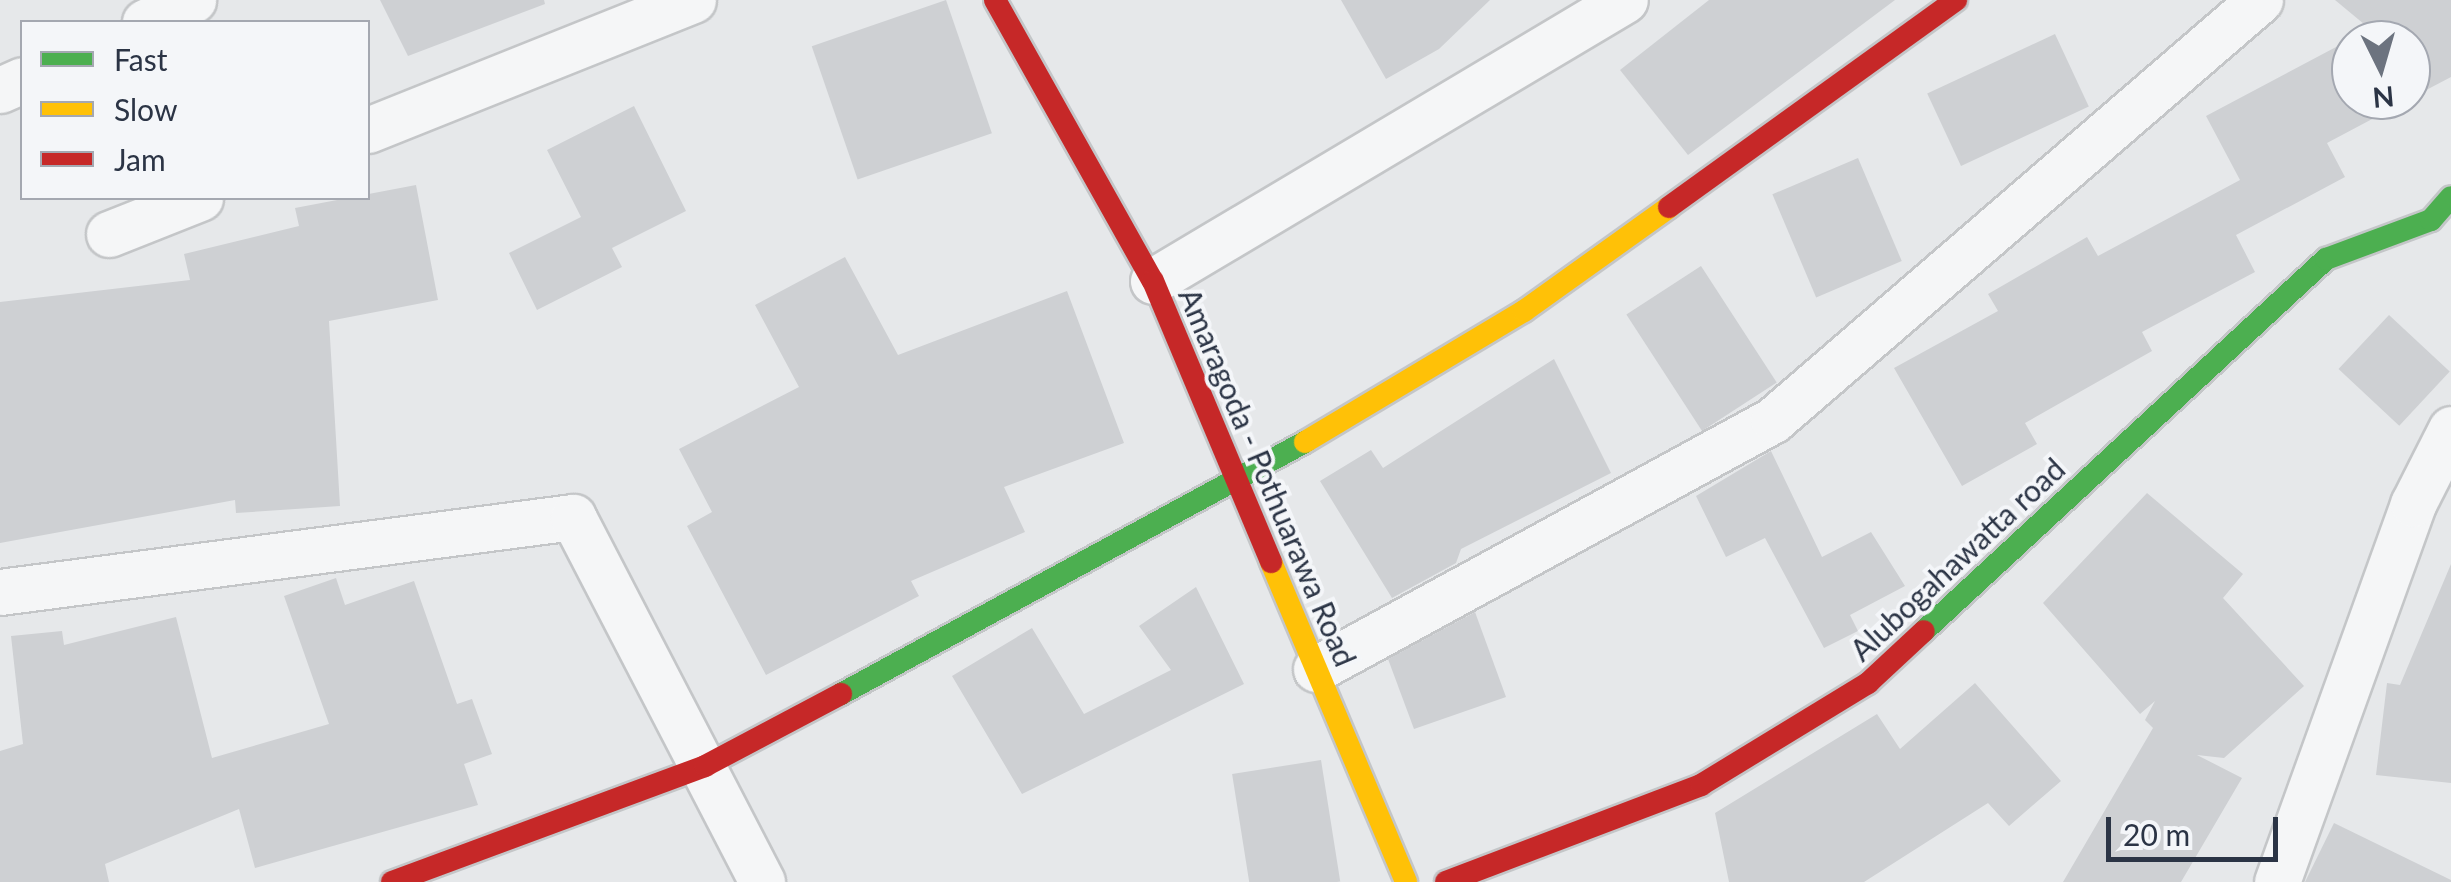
<!DOCTYPE html>
<style>
body{margin:0}
#map{position:relative;width:2451px;height:882px;overflow:hidden;background:#e6e8ea;font-family:Lato,sans-serif}
div>[style]{position:absolute}
.building>*{inset:0;background:#ced0d3;transform-origin:0 0}
.roads{filter:drop-shadow(2px 0 #c4c6c8) drop-shadow(-2px 0 #c4c6c8) drop-shadow(0 2px #c4c6c8) drop-shadow(0 -2px #c4c6c8)}
.street>*{height:45px;margin:-22.5px;padding:0 22.5px;transform-origin:22.5px;border-radius:22.5px;background:#f5f6f7}
.fast>*{height:22px;margin:-11px;padding:0 11px;transform-origin:11px;border-radius:11px;background:#4caf50}
.slow>*{height:22px;margin:-11px;padding:0 11px;transform-origin:11px;border-radius:11px;background:#ffc107}
.jam>*{height:22px;margin:-11px;padding:0 11px;transform-origin:11px;border-radius:11px;background:#c62828}
span{translate:-50% -50%;white-space:nowrap;text-align:center;line-height:1.15;-webkit-text-stroke:8px #f4f6f9;paint-order:stroke}
.street-label{font-size:30px;color:#2b3445}
.legend{position:absolute;left:20px;top:20px;width:350px;height:180px;box-sizing:border-box;background:#f4f6f9;border:2px solid #a4a8b1;margin:0;padding:12px 18px;list-style:none;font-size:30px;color:#2b3445}
.legend li{display:flex;align-items:center;gap:20px;height:50px}
.legend b{width:50px;border:2px solid #a4a8b1}
.north{position:absolute;left:2331px;top:20px;width:100px;height:100px;box-sizing:border-box;background:#f4f6f9;border:2px solid #a4a8b1;border-radius:50%;rotate:175deg;font-size:28px;font-weight:700;line-height:40px;text-align:center;color:#2b3445}
.north::after{content:'';display:block;margin:auto;width:35px;height:45px;background:#6c737f;clip-path:polygon(50% 0,100% 100%,50% 72%,0 100%)}
.scale{position:absolute;left:2106px;top:817px;width:172px;height:45px;box-sizing:border-box;border:5px solid #2b3445;border-top:0;padding-left:12px;font-size:30px;line-height:35px;white-space:nowrap;color:#2b3445;-webkit-text-stroke:8px #f4f6f9;paint-order:stroke}
</style>
<div id="map">
<div class="building">
<div style="clip-path:polygon(380px 0,544px 0,545px 4px,408px 56px)"></div>
<div style="left:946px;top:0;width:141px;height:142px;rotate:71deg"></div>
<div style="clip-path:polygon(1341px 0,1490px 0,1439px 49px,1386px 79px)"></div>
<div style="clip-path:polygon(1709px 0,1895px 0,1688px 155px,1620px 70px)"></div>
<div style="clip-path:polygon(2335px 0,2451px 0,2451px 77px,2411px 98px,2411px 40px,2351px 40px,2351px 100px,2408px 100px,2327px 143px,2345px 177px,2236px 235px,2255px 272px,2142px 332px,2152px 351px,2025px 423px,2037px 444px,1962px 486px,1894px 368px,1998px 311px,1988px 294px,2087px 237px,2098px 256px,2240px 180px,2206px 116px,2370px 29px)"></div>
<div style="left:2055px;top:34px;width:80px;height:141px;rotate:65deg"></div>
<div style="clip-path:polygon(634px 106px,686px 211px,612px 248px,622px 267px,537px 310px,509px 253px,581px 217px,547px 150px)"></div>
<div style="left:1858px;top:158px;width:112px;height:93px;rotate:67deg"></div>
<div style="clip-path:polygon(416px 185px,438px 300px,329px 321px,340px 506px,236px 513px,235px 500px,0 543px,0 302px,190px 280px,184px 254px,299px 226px,295px 208px)"></div>
<div style="clip-path:polygon(845px 257px,898px 355px,1067px 291px,1124px 443px,1004px 487px,1025px 532px,911px 581px,919px 596px,766px 675px,687px 526px,712px 512px,679px 449px,799px 387px,755px 305px)"></div>
<div style="left:1701px;top:266px;width:139px;height:89px;rotate:57deg"></div>
<div style="left:2389px;top:315px;width:83px;height:74px;rotate:43deg"></div>
<div style="clip-path:polygon(1554px 359px,1611px 473px,1461px 549px,1456px 563px,1392px 598px,1320px 481px,1371px 450px,1383px 468px)"></div>
<div style="clip-path:polygon(1771px 451px,1822px 557px,1871px 532px,1905px 586px,1850px 615px,1858px 631px,1824px 648px,1765px 538px,1726px 557px,1696px 496px)"></div>
<div style="clip-path:polygon(2147px 493px,2243px 574px,2223px 598px,2304px 686px,2224px 758px,2197px 755px,2242px 778px,2181px 882px,2063px 882px,2153px 728px,2145px 720px,2155px 701px,2140px 714px,2043px 603px)"></div>
<div style="clip-path:polygon(2451px 564px,2451px 783px,2376px 775px,2387px 683px,2400px 685px)"></div>
<div style="clip-path:polygon(336px 578px,345px 605px,414px 581px,457px 704px,472px 699px,492px 754px,464px 764px,478px 805px,255px 868px,239px 809px,105px 864px,109px 882px,0 882px,0 751px,23px 744px,11px 636px,62px 631px,64px 645px,176px 617px,212px 758px,329px 724px,284px 596px)"></div>
<div style="clip-path:polygon(1196px 587px,1244px 684px,1022px 794px,952px 676px,1032px 628px,1084px 714px,1171px 670px,1139px 626px)"></div>
<div style="clip-path:polygon(1475px 612px,1506px 697px,1414px 729px,1388px 659px)"></div>
<div style="clip-path:polygon(1975px 683px,2061px 781px,2009px 826px,1988px 803px,1864px 882px,1729px 882px,1715px 813px,1877px 714px,1900px 749px)"></div>
<div style="left:1321px;top:760px;width:123px;height:90px;rotate:81deg"></div>
<div style="clip-path:polygon(2334px 823px,2451px 880px,2451px 882px,2305px 882px)"></div>
</div>
<div class="roads">
<div class="street">
<div style="left:145px;top:22px;width:53px;rotate:-24.6deg"></div>
<div style="left:0;top:90px;width:24px;rotate:-24deg"></div>
<div style="left:368px;top:130px;width:350px;rotate:-21.8deg"></div>
<div style="left:109px;top:234px;width:98px;rotate:-21.6deg"></div>
<div style="left:1153px;top:281px;width:549px;rotate:-30.77deg"></div>
<div style="left:0;top:592px;width:578px;rotate:-7.46deg"></div>
<div style="left:573px;top:517px;width:411px;rotate:62.6deg"></div>
<div style="left:1316px;top:669px;width:520px;rotate:-28.58deg"></div>
<div style="left:1773px;top:420px;width:643px;rotate:-40.78deg"></div>
<div style="left:2277px;top:882px;width:402px;rotate:-70.2deg"></div>
<div style="left:2413px;top:504px;width:84px;rotate:-63.1deg"></div>
</div>
<div class="fast">
<div style="left:1924px;top:631px;width:548px;rotate:-42.78deg"></div>
<div style="left:2326px;top:259px;width:112px;rotate:-20.4deg"></div>
<div style="left:2431px;top:220px;width:30px;rotate:-49deg"></div>
<div style="left:841px;top:694px;width:528px;rotate:-28.51deg"></div>
</div>
<div class="slow">
<div style="left:1305px;top:442px;width:255px;rotate:-30.9deg"></div>
<div style="left:1524px;top:311px;width:178px;rotate:-35.6deg"></div>
<div style="left:1271px;top:562px;width:347px;rotate:67.1deg"></div>
</div>
<div class="jam">
<div style="left:995px;top:0;width:322px;rotate:60.7deg"></div>
<div style="left:1153px;top:281px;width:305px;rotate:67.2deg"></div>
<div style="left:1669px;top:207px;width:354px;rotate:-35.8deg"></div>
<div style="left:392px;top:882px;width:334px;rotate:-20.3deg"></div>
<div style="left:705px;top:766px;width:154px;rotate:-27.9deg"></div>
<div style="left:1446px;top:882px;width:273px;rotate:-20.8deg"></div>
<div style="left:1701px;top:785px;width:196px;rotate:-31.4deg"></div>
<div style="left:1868px;top:683px;width:76px;rotate:-42.9deg"></div>
</div>
</div>
<div class="street-label">
<span style="left:1268px;top:477px;rotate:67deg">Amaragoda - Pothuarawa Road</span>
<span style="left:1957px;top:559px;rotate:-43deg">Alubogahawatta road</span>
</div>
<ul class="legend">
<li><b style="height:12px;background:#4caf50"></b>Fast</li>
<li><b style="height:12px;background:#ffc107"></b>Slow</li>
<li><b style="height:12px;background:#c62828"></b>Jam</li>
</ul>
<div class="north">N</div>
<div class="scale">20 m</div>
</div>
